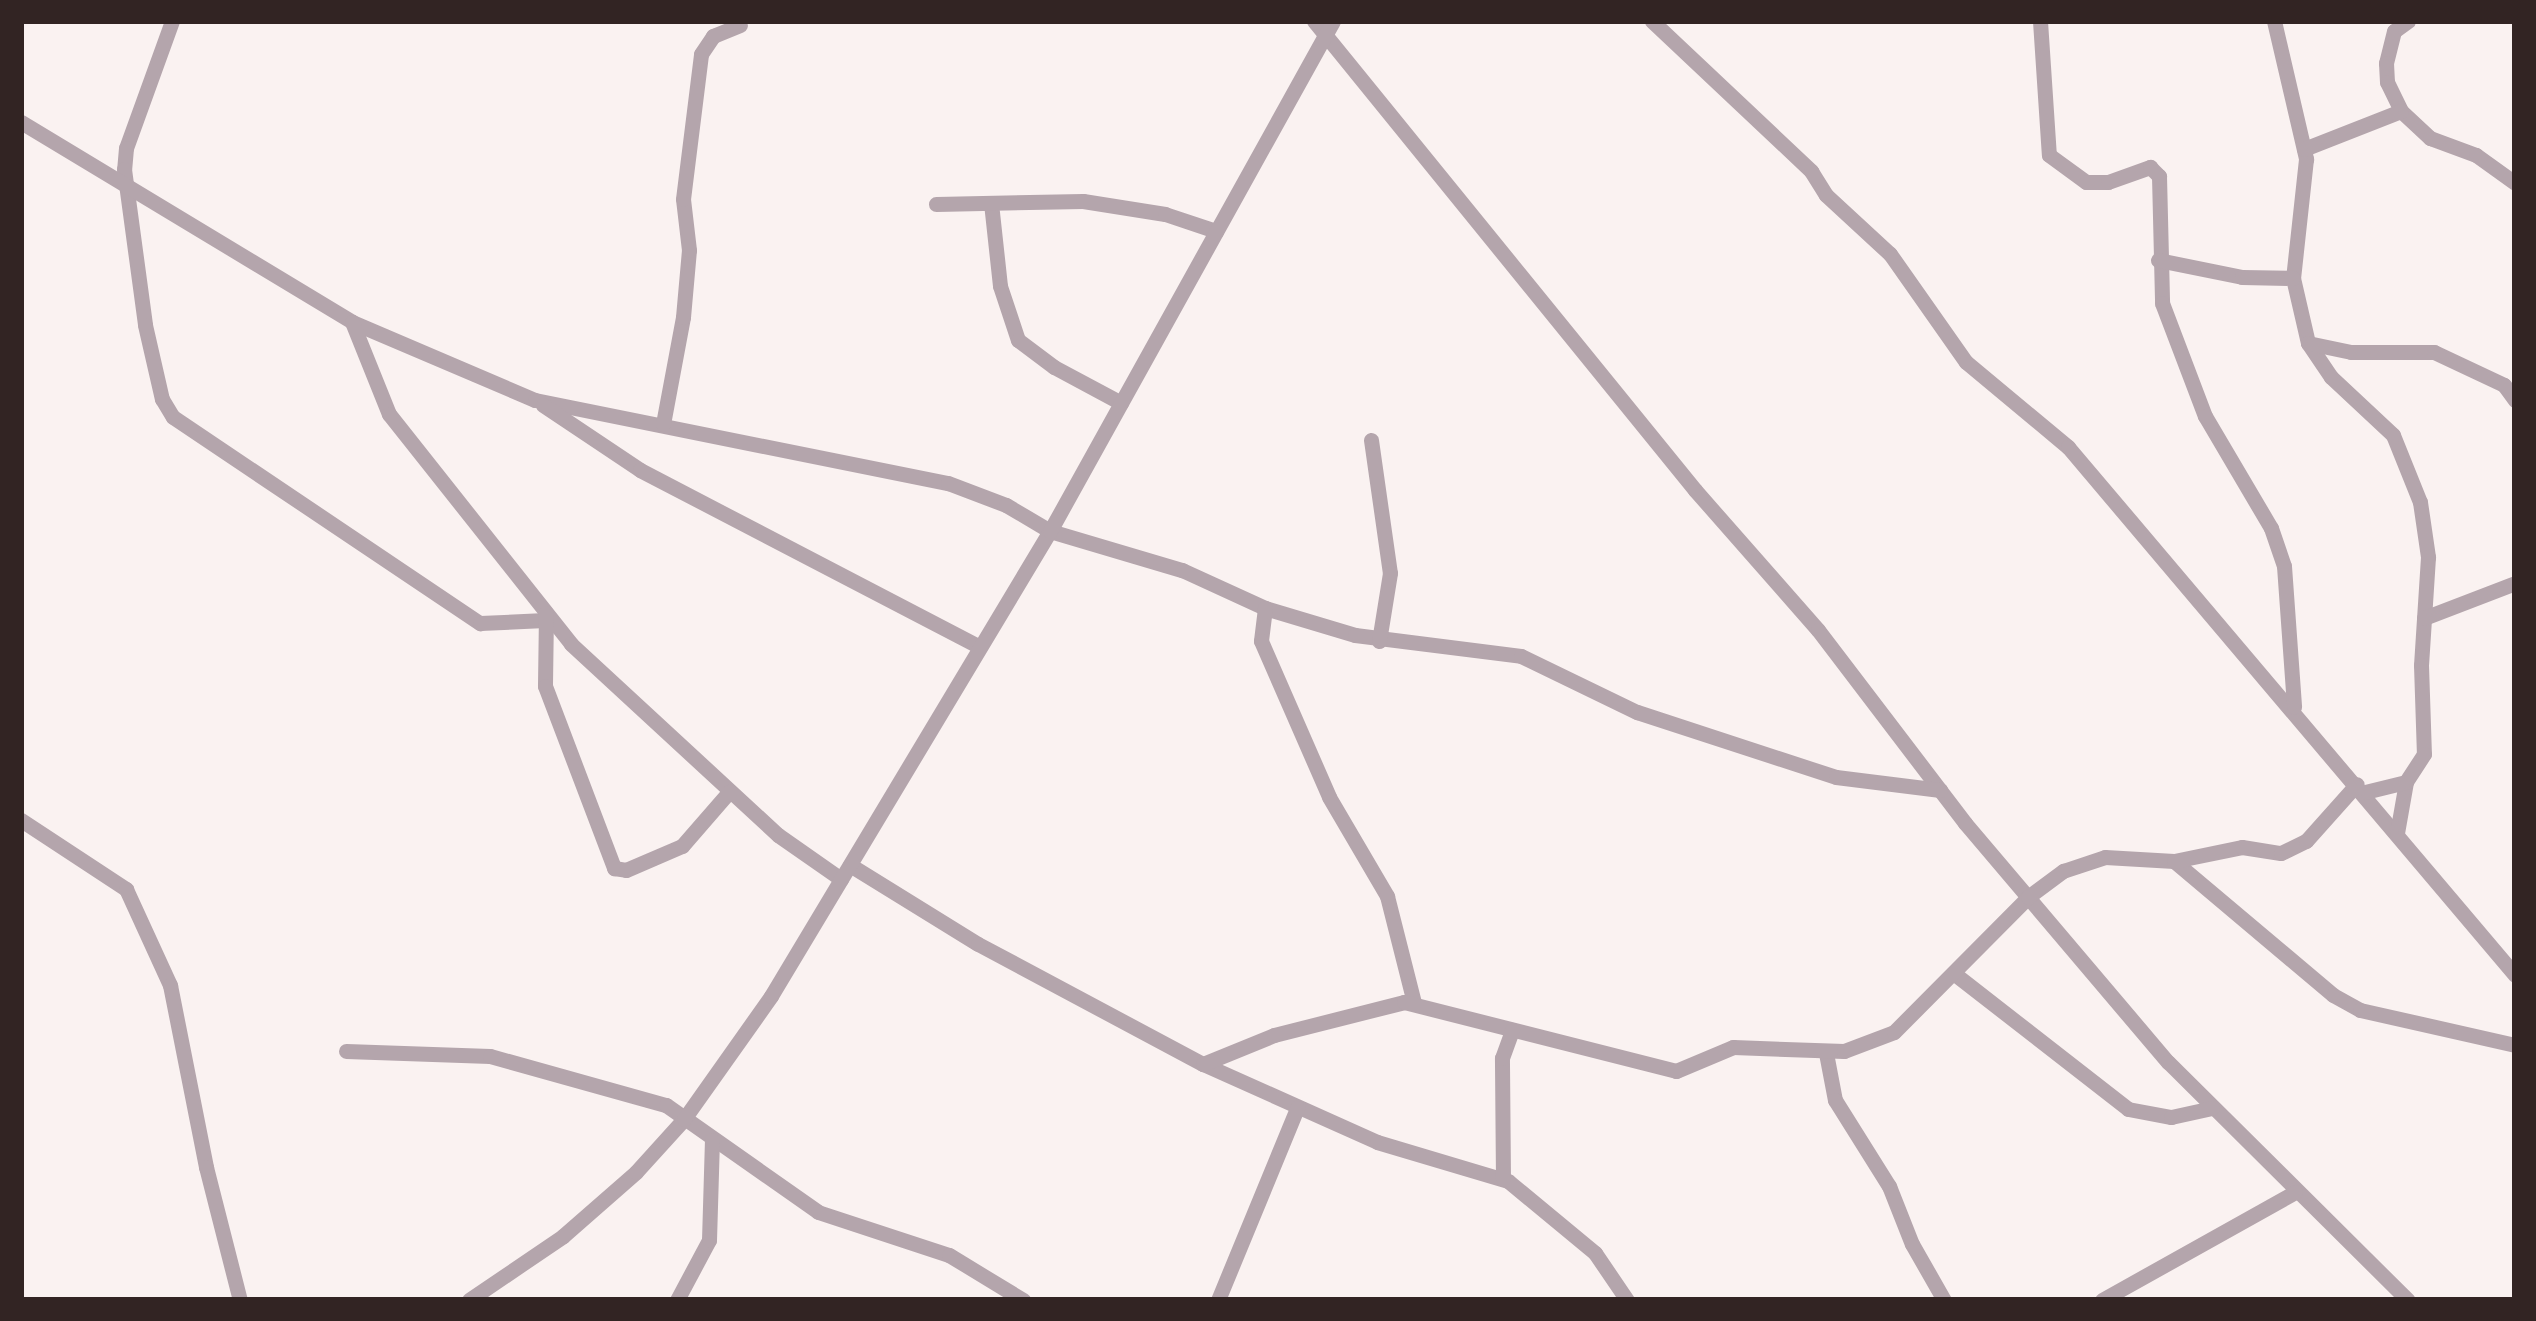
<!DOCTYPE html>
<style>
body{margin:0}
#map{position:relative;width:2536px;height:1321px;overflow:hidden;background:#faf2f1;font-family:Merriweather,serif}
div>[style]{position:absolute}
.minor>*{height:15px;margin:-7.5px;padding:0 7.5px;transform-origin:7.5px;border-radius:7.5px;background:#b4a5ac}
span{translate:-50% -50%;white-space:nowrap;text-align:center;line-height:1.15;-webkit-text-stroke:9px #fff;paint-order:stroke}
.frame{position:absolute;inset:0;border:24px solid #322423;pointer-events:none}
</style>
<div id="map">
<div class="minor">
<div style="left:172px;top:21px;width:135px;rotate:109.9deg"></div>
<div style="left:126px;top:148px;width:21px;rotate:95deg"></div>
<div style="left:124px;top:169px;width:157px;rotate:82.3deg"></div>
<div style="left:145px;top:325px;width:76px;rotate:77.1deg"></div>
<div style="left:162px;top:399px;width:21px;rotate:59deg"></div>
<div style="left:173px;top:417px;width:370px;rotate:33.9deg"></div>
<div style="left:480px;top:623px;width:65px;rotate:-2.6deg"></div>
<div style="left:1314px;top:21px;width:604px;rotate:50.91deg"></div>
<div style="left:1695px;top:490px;width:186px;rotate:48.7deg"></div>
<div style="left:1818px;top:630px;width:243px;rotate:52.7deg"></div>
<div style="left:1965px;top:823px;width:314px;rotate:49.7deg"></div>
<div style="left:2168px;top:1062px;width:338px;rotate:44.8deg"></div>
<div style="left:1652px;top:21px;width:219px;rotate:43.3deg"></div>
<div style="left:1811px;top:171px;width:28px;rotate:58deg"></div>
<div style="left:1826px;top:195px;width:87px;rotate:42.7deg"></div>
<div style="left:1890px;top:254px;width:132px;rotate:54.9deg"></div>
<div style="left:1966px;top:362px;width:133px;rotate:39.8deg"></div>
<div style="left:2068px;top:447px;width:692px;rotate:49.75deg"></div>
<div style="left:2040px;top:21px;width:134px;rotate:86.2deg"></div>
<div style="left:2049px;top:155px;width:46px;rotate:36.1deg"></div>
<div style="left:2086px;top:182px;width:22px"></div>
<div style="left:2108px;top:182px;width:45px;rotate:-19.7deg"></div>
<div style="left:2150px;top:167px;width:13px;rotate:45deg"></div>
<div style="left:2159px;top:176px;width:127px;rotate:88.6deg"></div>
<div style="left:2162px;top:303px;width:121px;rotate:69.2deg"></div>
<div style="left:2205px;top:416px;width:130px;rotate:59.5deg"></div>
<div style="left:2271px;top:528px;width:40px;rotate:71.1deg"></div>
<div style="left:2284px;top:566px;width:141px;rotate:85.9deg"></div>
<div style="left:2274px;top:21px;width:142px;rotate:76.9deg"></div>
<div style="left:2306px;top:159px;width:120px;rotate:96.2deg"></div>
<div style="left:2293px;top:278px;width:67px;rotate:77deg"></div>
<div style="left:2308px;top:343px;width:41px;rotate:55.9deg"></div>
<div style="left:2331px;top:377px;width:85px;rotate:43.1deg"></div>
<div style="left:2393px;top:435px;width:72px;rotate:68.1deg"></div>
<div style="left:2420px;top:502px;width:56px;rotate:81.7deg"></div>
<div style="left:2428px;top:557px;width:108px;rotate:93.7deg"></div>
<div style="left:2421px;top:665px;width:89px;rotate:88.1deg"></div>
<div style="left:2424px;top:754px;width:33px;rotate:123deg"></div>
<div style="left:2406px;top:782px;width:52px;rotate:100deg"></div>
<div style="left:2408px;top:21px;width:17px;rotate:144deg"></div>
<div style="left:2394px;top:31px;width:33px;rotate:104deg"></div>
<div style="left:2386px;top:63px;width:19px;rotate:87deg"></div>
<div style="left:2387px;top:82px;width:32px;rotate:64deg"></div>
<div style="left:2401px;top:111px;width:40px;rotate:43deg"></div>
<div style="left:2430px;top:138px;width:49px;rotate:20.3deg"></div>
<div style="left:2476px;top:155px;width:48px;rotate:35.7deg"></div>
<div style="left:21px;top:122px;width:387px;rotate:31.1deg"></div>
<div style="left:352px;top:322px;width:199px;rotate:23.1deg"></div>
<div style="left:535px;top:400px;width:421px;rotate:11.4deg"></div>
<div style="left:948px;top:483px;width:62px;rotate:20.8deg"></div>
<div style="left:1006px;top:505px;width:51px;rotate:30.6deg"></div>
<div style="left:1050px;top:531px;width:138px;rotate:16.5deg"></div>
<div style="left:1182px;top:570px;width:91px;rotate:24.6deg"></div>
<div style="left:1265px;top:608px;width:94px;rotate:16.7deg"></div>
<div style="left:1355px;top:635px;width:167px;rotate:7.2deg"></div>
<div style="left:1521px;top:656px;width:129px;rotate:25.8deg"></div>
<div style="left:1637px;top:712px;width:209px;rotate:18.1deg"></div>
<div style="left:1836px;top:777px;width:105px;rotate:7.1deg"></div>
<div style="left:2304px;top:149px;width:104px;rotate:-21.4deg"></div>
<div style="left:991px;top:203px;width:83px;rotate:83.8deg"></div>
<div style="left:1000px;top:286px;width:57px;rotate:71.6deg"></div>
<div style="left:1018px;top:340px;width:45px;rotate:36.9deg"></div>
<div style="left:1054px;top:367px;width:76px;rotate:28.2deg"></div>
<div style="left:936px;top:204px;width:147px;rotate:-1.2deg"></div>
<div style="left:1083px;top:201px;width:83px;rotate:9deg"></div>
<div style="left:1165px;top:214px;width:54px;rotate:18.4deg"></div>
<div style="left:2158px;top:260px;width:86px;rotate:11.4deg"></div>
<div style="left:2242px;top:277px;width:51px;rotate:1.1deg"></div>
<div style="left:352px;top:322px;width:99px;rotate:68.1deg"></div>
<div style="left:389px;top:414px;width:293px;rotate:51.6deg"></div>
<div style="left:571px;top:644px;width:282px;rotate:42.7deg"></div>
<div style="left:778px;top:835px;width:77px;rotate:34.9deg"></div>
<div style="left:2308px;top:343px;width:44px;rotate:11.8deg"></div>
<div style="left:2351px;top:352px;width:83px"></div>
<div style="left:2434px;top:352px;width:77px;rotate:25.2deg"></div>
<div style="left:2504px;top:385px;width:19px;rotate:54deg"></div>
<div style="left:543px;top:405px;width:117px;rotate:33.8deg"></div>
<div style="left:640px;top:470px;width:383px;rotate:27.5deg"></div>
<div style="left:663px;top:424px;width:109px;rotate:-79.4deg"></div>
<div style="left:683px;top:317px;width:67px;rotate:-84.9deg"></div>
<div style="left:689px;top:250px;width:51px;rotate:-96.7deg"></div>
<div style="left:683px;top:199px;width:146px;rotate:-82.9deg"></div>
<div style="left:701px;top:54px;width:22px;rotate:-56deg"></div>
<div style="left:713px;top:36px;width:29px;rotate:-22deg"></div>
<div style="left:1371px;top:440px;width:134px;rotate:81.9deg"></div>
<div style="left:1390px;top:573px;width:69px;rotate:99.2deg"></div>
<div style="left:1265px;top:608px;width:33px;rotate:97deg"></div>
<div style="left:1261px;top:641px;width:170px;rotate:66.4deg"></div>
<div style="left:1329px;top:797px;width:115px;rotate:59.6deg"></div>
<div style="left:1387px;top:896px;width:110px;rotate:75.8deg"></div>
<div style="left:546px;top:613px;width:73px;rotate:90.8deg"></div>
<div style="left:545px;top:686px;width:195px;rotate:69.2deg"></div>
<div style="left:614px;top:868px;width:12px;rotate:9deg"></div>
<div style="left:626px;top:870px;width:61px;rotate:-23.2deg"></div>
<div style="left:682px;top:846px;width:72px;rotate:-49deg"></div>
<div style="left:2424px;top:618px;width:97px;rotate:-21deg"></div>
<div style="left:2365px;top:792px;width:42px;rotate:-13.7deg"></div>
<div style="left:21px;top:820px;width:126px;rotate:33.3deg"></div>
<div style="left:126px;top:889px;width:106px;rotate:65.4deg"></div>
<div style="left:170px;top:985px;width:186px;rotate:78.8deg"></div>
<div style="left:206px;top:1167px;width:137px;rotate:75.7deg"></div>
<div style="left:2174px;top:861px;width:208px;rotate:40.1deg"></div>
<div style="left:2333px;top:995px;width:31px;rotate:29deg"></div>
<div style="left:2360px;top:1010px;width:159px;rotate:12.7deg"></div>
<div style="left:850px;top:865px;width:150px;rotate:31.7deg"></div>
<div style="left:978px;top:944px;width:255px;rotate:28.1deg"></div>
<div style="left:1203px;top:1064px;width:191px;rotate:24.1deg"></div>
<div style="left:1377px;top:1142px;width:137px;rotate:16.6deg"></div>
<div style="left:1508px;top:1181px;width:113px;rotate:39.6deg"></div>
<div style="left:1595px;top:1253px;width:57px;rotate:55.8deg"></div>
<div style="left:1956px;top:975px;width:218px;rotate:37.9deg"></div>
<div style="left:2128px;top:1109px;width:44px;rotate:10.5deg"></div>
<div style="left:2171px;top:1117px;width:42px;rotate:-12.4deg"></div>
<div style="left:346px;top:1051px;width:144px;rotate:2deg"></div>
<div style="left:490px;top:1056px;width:183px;rotate:15.6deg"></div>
<div style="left:666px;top:1105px;width:186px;rotate:35.1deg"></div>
<div style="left:818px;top:1212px;width:138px;rotate:18.2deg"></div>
<div style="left:949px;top:1255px;width:87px;rotate:31.3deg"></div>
<div style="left:1826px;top:1053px;width:48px;rotate:79.2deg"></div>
<div style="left:1835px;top:1100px;width:102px;rotate:57.9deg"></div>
<div style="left:1889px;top:1186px;width:62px;rotate:68.4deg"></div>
<div style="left:1912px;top:1244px;width:64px;rotate:60.3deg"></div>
<div style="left:1203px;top:1064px;width:77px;rotate:-22.2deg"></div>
<div style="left:1274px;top:1035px;width:134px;rotate:-14.2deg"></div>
<div style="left:1404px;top:1002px;width:281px;rotate:14.2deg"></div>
<div style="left:1676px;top:1071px;width:62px;rotate:-22.8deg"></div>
<div style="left:1733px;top:1047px;width:111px;rotate:2.1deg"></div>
<div style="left:1844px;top:1051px;width:53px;rotate:-20.8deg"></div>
<div style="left:1894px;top:1032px;width:190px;rotate:-45.2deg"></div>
<div style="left:2028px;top:897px;width:44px;rotate:-36.6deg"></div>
<div style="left:2063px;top:871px;width:44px;rotate:-18.4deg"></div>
<div style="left:2105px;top:857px;width:69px;rotate:3.3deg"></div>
<div style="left:2174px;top:861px;width:69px;rotate:-11.6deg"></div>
<div style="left:2242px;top:847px;width:39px;rotate:9deg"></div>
<div style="left:2281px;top:853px;width:28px;rotate:-26deg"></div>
<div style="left:2306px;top:841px;width:76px;rotate:-48.2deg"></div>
<div style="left:1503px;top:1179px;width:121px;rotate:-90.5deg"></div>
<div style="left:1502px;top:1058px;width:30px;rotate:-70deg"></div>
<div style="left:469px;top:1300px;width:114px;rotate:-34.2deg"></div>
<div style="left:563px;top:1236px;width:97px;rotate:-41.2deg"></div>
<div style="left:636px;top:1172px;width:72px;rotate:-47.8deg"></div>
<div style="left:684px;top:1119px;width:151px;rotate:-54.7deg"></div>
<div style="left:771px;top:996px;width:542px;rotate:-59.04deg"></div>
<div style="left:1050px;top:531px;width:583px;rotate:-60.97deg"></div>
<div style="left:677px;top:1300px;width:68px;rotate:-61.9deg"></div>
<div style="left:709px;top:1240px;width:100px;rotate:-88.3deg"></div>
<div style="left:1218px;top:1300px;width:208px;rotate:-67.6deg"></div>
<div style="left:2102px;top:1300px;width:221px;rotate:-29.2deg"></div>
</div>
<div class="frame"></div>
</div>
